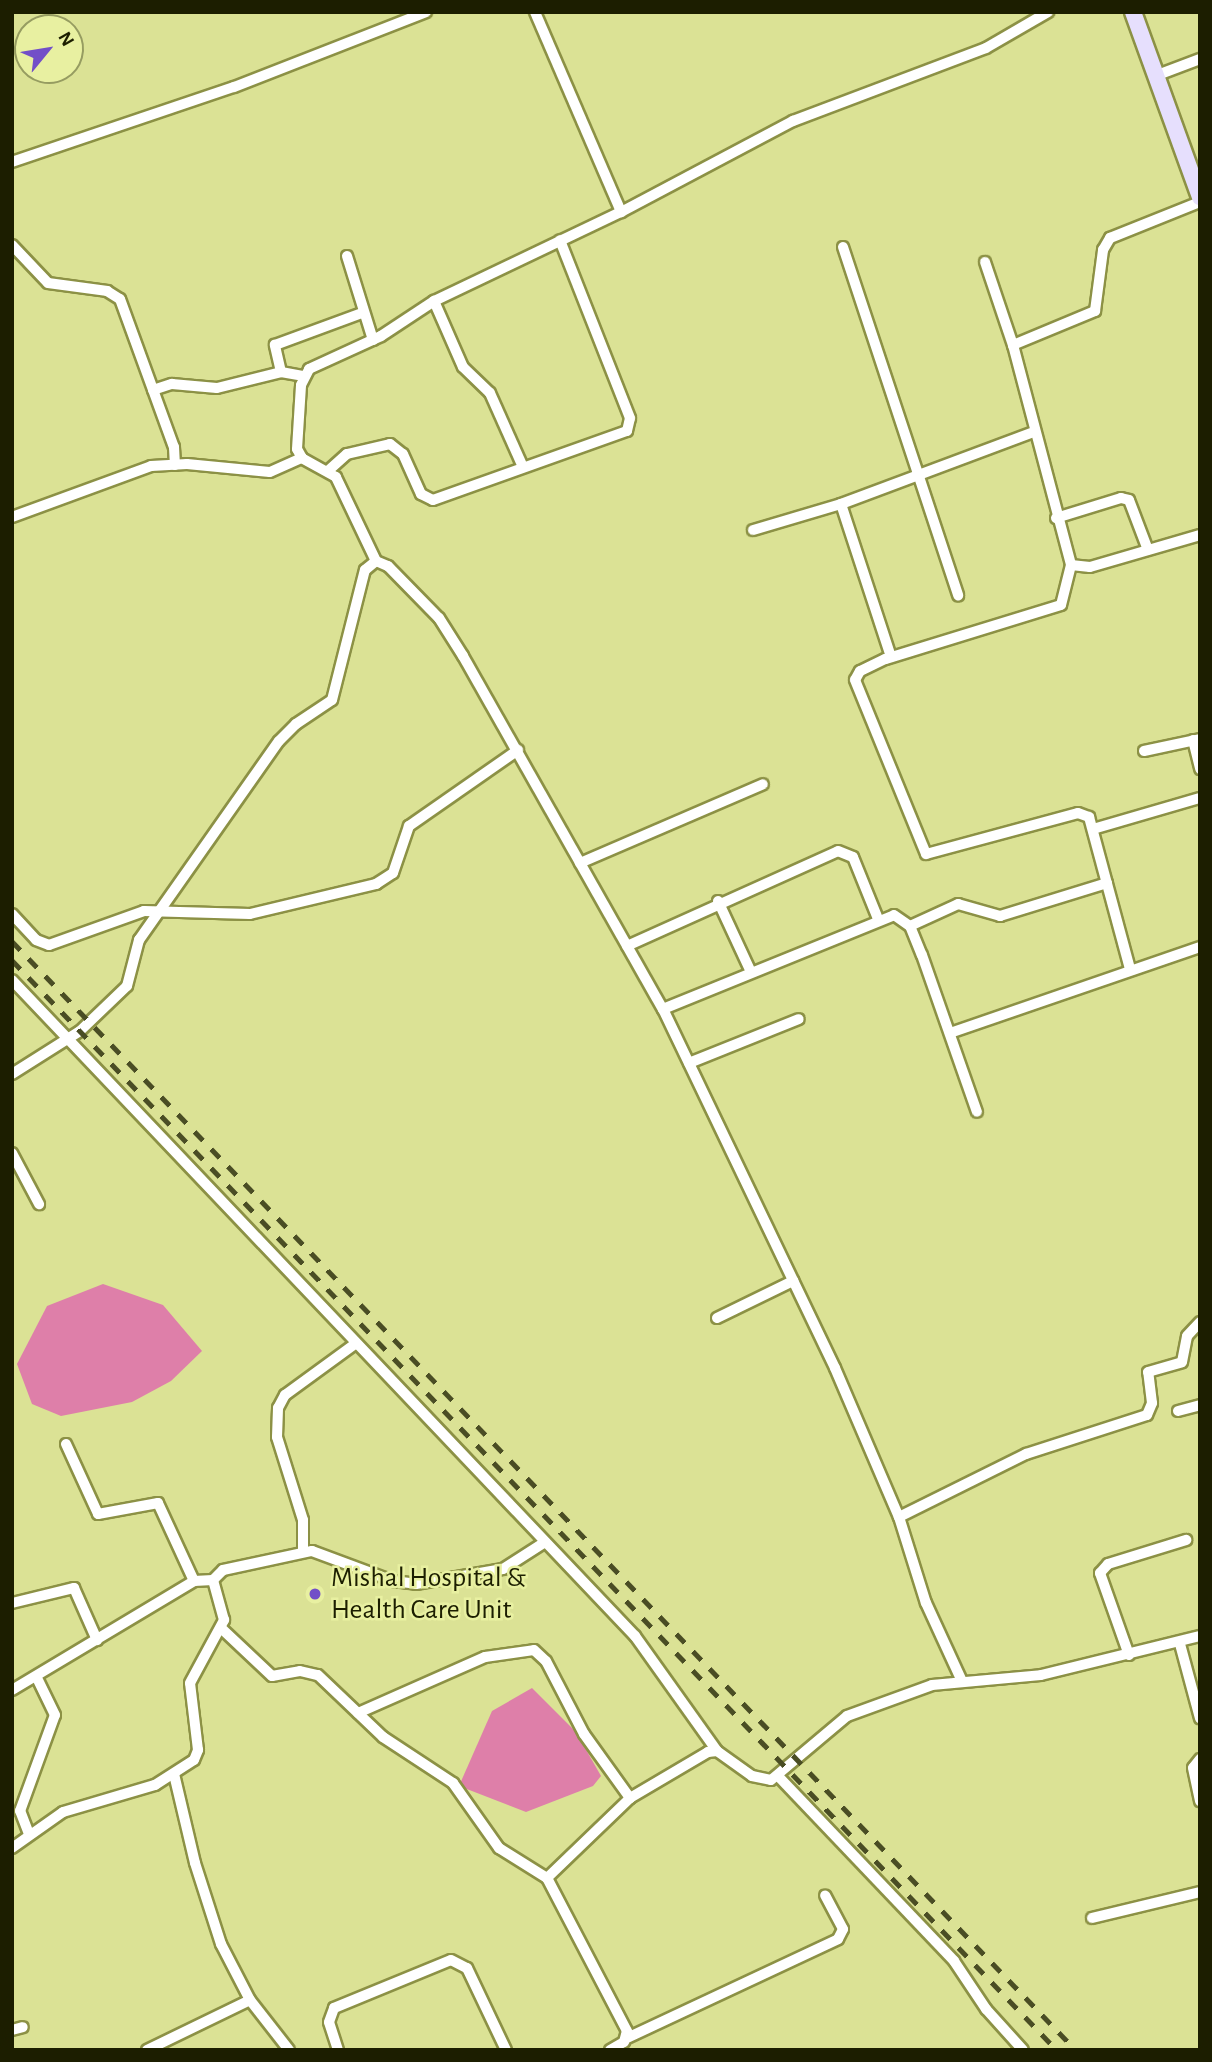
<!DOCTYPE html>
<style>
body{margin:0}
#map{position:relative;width:1212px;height:2062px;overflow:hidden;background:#dbe295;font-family:"Alegreya Sans",sans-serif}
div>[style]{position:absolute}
.water>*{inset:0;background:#de7fa9}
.roads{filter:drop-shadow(2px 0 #8c9145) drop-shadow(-2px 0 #8c9145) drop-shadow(0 2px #8c9145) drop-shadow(0 -2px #8c9145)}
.street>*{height:10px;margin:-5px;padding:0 5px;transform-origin:5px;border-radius:5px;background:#fff}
.secondary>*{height:16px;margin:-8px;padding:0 8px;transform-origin:8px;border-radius:8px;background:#e6dffd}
.rail>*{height:4.5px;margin-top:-2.25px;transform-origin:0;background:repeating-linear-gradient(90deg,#4a4d24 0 12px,transparent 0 24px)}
.dots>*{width:19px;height:19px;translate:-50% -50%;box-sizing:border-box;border:4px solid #e8f0a1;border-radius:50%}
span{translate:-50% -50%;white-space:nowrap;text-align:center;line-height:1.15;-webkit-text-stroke:5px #e8f0a1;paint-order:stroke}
.poi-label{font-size:28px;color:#1c1e00}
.left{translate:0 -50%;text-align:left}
.frame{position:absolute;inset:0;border:14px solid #1c1e00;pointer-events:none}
.north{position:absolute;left:14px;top:14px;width:70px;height:70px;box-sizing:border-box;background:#e8f0a1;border:2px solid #969c61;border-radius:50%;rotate:60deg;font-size:19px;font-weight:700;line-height:28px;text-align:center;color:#1c1e00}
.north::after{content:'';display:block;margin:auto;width:24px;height:32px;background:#724fc8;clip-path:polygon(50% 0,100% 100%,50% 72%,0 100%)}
</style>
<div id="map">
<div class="water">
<div style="clip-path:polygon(103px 1284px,163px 1305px,202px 1351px,171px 1381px,132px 1402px,61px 1416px,32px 1404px,17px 1364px,47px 1306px)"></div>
<div style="clip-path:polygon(532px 1688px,576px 1732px,601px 1776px,593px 1786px,526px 1812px,459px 1786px,492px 1711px)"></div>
</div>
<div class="roads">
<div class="street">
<div style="left:535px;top:12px;width:218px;rotate:66.7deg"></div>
<div style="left:1155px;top:76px;width:48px;rotate:-20.7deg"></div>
<div style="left:12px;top:162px;width:234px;rotate:-18.7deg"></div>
<div style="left:234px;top:87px;width:206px;rotate:-21.3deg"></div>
<div style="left:12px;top:245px;width:52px;rotate:46.5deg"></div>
<div style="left:48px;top:283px;width:60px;rotate:7.7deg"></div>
<div style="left:107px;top:291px;width:15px;rotate:32deg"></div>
<div style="left:120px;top:299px;width:158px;rotate:70deg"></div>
<div style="left:174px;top:447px;width:18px;rotate:87deg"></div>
<div style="left:843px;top:247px;width:367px;rotate:71.7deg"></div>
<div style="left:347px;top:256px;width:88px;rotate:72.8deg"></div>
<div style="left:985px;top:262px;width:88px;rotate:71.4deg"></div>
<div style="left:1013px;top:345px;width:228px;rotate:75.2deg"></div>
<div style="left:1071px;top:565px;width:19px;rotate:6deg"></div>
<div style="left:1090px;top:567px;width:115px;rotate:-16.2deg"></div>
<div style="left:434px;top:301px;width:72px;rotate:66.3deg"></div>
<div style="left:463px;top:367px;width:37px;rotate:44deg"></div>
<div style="left:490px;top:393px;width:81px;rotate:66deg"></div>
<div style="left:1013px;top:345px;width:89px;rotate:-22.5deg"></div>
<div style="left:1095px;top:311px;width:62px;rotate:-82.5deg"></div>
<div style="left:1103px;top:250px;width:14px;rotate:-60deg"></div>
<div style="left:1110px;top:238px;width:97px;rotate:-21.8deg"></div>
<div style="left:281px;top:372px;width:28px;rotate:-103deg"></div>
<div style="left:275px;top:345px;width:93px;rotate:-20.2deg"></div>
<div style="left:153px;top:390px;width:20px;rotate:-18deg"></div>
<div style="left:172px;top:384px;width:45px;rotate:5.1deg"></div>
<div style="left:217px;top:388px;width:66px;rotate:-14deg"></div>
<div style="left:281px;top:372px;width:22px;rotate:10deg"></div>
<div style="left:329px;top:470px;width:24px;rotate:-42deg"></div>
<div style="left:347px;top:454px;width:44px;rotate:-13.1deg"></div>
<div style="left:390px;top:444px;width:16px;rotate:38deg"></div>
<div style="left:403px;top:454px;width:44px;rotate:65.8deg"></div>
<div style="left:421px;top:494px;width:13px;rotate:27deg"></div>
<div style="left:433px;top:500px;width:206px;rotate:-19.6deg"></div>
<div style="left:627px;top:431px;width:13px;rotate:-77deg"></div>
<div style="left:630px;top:418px;width:191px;rotate:-111.5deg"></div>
<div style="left:841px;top:504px;width:161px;rotate:71.9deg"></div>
<div style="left:12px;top:517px;width:148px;rotate:-20.1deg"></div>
<div style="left:151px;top:466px;width:36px;rotate:-3deg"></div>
<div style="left:187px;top:464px;width:83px;rotate:5.5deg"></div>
<div style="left:270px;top:472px;width:35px;rotate:-24deg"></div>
<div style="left:1056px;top:518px;width:68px;rotate:-17.1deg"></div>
<div style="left:1121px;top:498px;width:8px;rotate:14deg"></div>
<div style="left:1129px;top:500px;width:53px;rotate:69.2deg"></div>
<div style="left:753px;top:530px;width:92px;rotate:-16.5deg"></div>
<div style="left:841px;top:504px;width:206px;rotate:-20.5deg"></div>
<div style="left:376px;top:561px;width:93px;rotate:-115.5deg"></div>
<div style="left:336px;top:477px;width:39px;rotate:-151deg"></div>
<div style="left:302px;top:458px;width:10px;rotate:-119deg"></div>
<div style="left:297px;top:449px;width:64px;rotate:-86.4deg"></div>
<div style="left:301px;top:385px;width:18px;rotate:-63deg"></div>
<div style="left:309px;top:369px;width:79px;rotate:-24.6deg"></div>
<div style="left:381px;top:336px;width:64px;rotate:-33.4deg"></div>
<div style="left:434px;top:301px;width:207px;rotate:-25.5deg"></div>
<div style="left:621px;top:212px;width:195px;rotate:-27.9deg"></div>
<div style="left:793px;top:121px;width:206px;rotate:-20.7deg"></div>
<div style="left:986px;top:48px;width:72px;rotate:-30.1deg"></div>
<div style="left:1071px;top:565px;width:41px;rotate:104deg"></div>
<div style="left:1061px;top:605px;width:184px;rotate:162.9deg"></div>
<div style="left:885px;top:659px;width:28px;rotate:154deg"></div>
<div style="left:860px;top:671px;width:10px;rotate:119deg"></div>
<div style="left:855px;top:680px;width:188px;rotate:67.8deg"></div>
<div style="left:926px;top:854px;width:157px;rotate:-15.1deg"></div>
<div style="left:1078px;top:813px;width:12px;rotate:20deg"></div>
<div style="left:1089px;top:817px;width:157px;rotate:74.9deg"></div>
<div style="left:1193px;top:740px;width:30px;rotate:76deg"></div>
<div style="left:1144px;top:751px;width:57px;rotate:-12.1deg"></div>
<div style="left:1093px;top:829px;width:111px;rotate:-16.2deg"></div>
<div style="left:580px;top:863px;width:199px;rotate:-23.3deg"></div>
<div style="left:718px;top:901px;width:78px;rotate:65.1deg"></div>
<div style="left:12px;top:914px;width:35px;rotate:47deg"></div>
<div style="left:36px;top:940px;width:14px;rotate:21deg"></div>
<div style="left:49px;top:945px;width:101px;rotate:-19.7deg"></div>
<div style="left:144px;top:911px;width:106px;rotate:1.6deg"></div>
<div style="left:250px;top:914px;width:130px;rotate:-13.4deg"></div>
<div style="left:376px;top:884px;width:20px;rotate:-33deg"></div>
<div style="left:393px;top:873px;width:50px;rotate:-71.2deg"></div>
<div style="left:409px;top:826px;width:133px;rotate:-34.9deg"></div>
<div style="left:910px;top:926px;width:53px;rotate:-24.6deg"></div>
<div style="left:958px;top:904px;width:44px;rotate:15.9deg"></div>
<div style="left:1000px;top:916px;width:112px;rotate:-17.1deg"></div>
<div style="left:627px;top:946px;width:231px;rotate:-24.2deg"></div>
<div style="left:838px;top:851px;width:16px;rotate:22deg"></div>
<div style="left:853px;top:857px;width:67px;rotate:68deg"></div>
<div style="left:12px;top:980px;width:905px;rotate:46.48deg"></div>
<div style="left:635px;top:1636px;width:141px;rotate:54.5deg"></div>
<div style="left:663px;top:1009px;width:249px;rotate:-22.1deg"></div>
<div style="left:894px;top:915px;width:19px;rotate:35deg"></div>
<div style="left:910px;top:926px;width:31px;rotate:68deg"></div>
<div style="left:922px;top:955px;width:166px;rotate:70.7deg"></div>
<div style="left:950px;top:1033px;width:264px;rotate:-19deg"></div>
<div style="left:689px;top:1063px;width:118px;rotate:-21.8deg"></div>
<div style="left:12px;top:1074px;width:80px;rotate:-32.3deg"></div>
<div style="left:80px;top:1031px;width:65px;rotate:-43.8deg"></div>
<div style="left:127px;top:986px;width:48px;rotate:-75.4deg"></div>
<div style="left:139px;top:940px;width:243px;rotate:-54.9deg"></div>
<div style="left:279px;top:741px;width:24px;rotate:-45deg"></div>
<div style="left:296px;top:724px;width:43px;rotate:-33.7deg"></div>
<div style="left:332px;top:700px;width:134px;rotate:-75.8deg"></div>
<div style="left:365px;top:570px;width:14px;rotate:-39deg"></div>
<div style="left:376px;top:561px;width:13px;rotate:23deg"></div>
<div style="left:388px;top:566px;width:73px;rotate:45.6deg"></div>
<div style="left:439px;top:618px;width:45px;rotate:57.7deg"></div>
<div style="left:463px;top:656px;width:406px;rotate:60.5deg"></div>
<div style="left:663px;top:1009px;width:398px;rotate:64.4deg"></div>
<div style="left:835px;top:1368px;width:162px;rotate:66.8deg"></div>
<div style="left:899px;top:1517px;width:90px;rotate:72.6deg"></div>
<div style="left:926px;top:1603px;width:84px;rotate:65.3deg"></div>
<div style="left:12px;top:1153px;width:58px;rotate:62.1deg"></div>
<div style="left:717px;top:1318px;width:85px;rotate:-26deg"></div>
<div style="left:1178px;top:1411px;width:23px;rotate:-15deg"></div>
<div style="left:66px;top:1444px;width:77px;rotate:65.4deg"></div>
<div style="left:98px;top:1514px;width:61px;rotate:-10.4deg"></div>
<div style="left:158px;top:1503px;width:86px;rotate:65.2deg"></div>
<div style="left:899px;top:1517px;width:142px;rotate:-26.4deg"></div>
<div style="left:1026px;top:1454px;width:127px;rotate:-17.9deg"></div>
<div style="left:1147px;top:1415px;width:13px;rotate:-67deg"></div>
<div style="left:1152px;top:1403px;width:31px;rotate:-97deg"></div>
<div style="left:1148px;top:1372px;width:35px;rotate:-16deg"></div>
<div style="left:1182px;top:1362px;width:26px;rotate:-79deg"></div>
<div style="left:1187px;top:1336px;width:19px;rotate:-47deg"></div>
<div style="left:303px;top:1552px;width:32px;rotate:-90deg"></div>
<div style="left:303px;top:1520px;width:87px;rotate:-107.4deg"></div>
<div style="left:277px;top:1437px;width:29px;rotate:-88deg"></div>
<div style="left:278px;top:1408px;width:15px;rotate:-62deg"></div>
<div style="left:285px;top:1395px;width:87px;rotate:-36.1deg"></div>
<div style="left:12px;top:1603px;width:64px;rotate:-13.6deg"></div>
<div style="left:74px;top:1588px;width:57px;rotate:66.1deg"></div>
<div style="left:221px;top:1628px;width:70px;rotate:43.3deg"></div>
<div style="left:272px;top:1676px;width:28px;rotate:-10deg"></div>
<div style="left:300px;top:1671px;width:18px;rotate:13deg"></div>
<div style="left:318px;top:1675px;width:90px;rotate:43.6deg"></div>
<div style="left:383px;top:1737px;width:84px;rotate:33.3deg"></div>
<div style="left:453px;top:1783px;width:80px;rotate:54.7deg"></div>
<div style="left:499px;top:1848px;width:57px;rotate:32deg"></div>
<div style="left:1180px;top:1644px;width:77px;rotate:74.9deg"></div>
<div style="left:1129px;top:1655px;width:87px;rotate:-109.5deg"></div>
<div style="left:1100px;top:1573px;width:12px;rotate:-48deg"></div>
<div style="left:1108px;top:1564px;width:82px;rotate:-17.1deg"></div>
<div style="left:12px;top:1690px;width:212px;rotate:-30.9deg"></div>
<div style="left:194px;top:1581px;width:19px;rotate:-3deg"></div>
<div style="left:358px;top:1713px;width:139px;rotate:-23.8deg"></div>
<div style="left:485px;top:1657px;width:49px;rotate:-8.1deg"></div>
<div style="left:534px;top:1650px;width:16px;rotate:43deg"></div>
<div style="left:546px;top:1661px;width:82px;rotate:62.5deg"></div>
<div style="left:584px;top:1734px;width:79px;rotate:54.3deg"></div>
<div style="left:1200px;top:1759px;width:11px;rotate:128deg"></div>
<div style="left:1193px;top:1768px;width:34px;rotate:78deg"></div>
<div style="left:174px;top:1774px;width:91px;rotate:76.7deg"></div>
<div style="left:195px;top:1863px;width:85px;rotate:72.2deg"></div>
<div style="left:221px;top:1944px;width:63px;rotate:62.6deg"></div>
<div style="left:250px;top:2000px;width:63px;rotate:52deg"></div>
<div style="left:778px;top:1776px;width:255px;rotate:46.4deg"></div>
<div style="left:954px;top:1961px;width:58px;rotate:56.3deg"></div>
<div style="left:986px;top:2009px;width:55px;rotate:47.9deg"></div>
<div style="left:29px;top:1834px;width:25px;rotate:-111deg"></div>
<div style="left:20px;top:1811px;width:102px;rotate:-70deg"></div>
<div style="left:55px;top:1715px;width:41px;rotate:-115.9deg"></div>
<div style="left:12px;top:1848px;width:62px;rotate:-35.2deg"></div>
<div style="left:63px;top:1812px;width:96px;rotate:-16.4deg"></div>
<div style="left:155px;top:1785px;width:46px;rotate:-32.7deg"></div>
<div style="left:194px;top:1760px;width:11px;rotate:-68deg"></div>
<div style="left:198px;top:1750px;width:67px;rotate:-96.8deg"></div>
<div style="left:190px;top:1683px;width:72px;rotate:-61.6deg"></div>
<div style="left:224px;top:1620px;width:41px;rotate:-105.4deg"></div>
<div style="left:213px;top:1580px;width:14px;rotate:-45deg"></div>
<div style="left:223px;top:1570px;width:91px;rotate:-12.1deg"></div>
<div style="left:312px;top:1551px;width:86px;rotate:20.3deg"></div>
<div style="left:393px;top:1581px;width:23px;rotate:7deg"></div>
<div style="left:416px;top:1584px;width:88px;rotate:-9.8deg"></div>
<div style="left:503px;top:1569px;width:50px;rotate:-32.7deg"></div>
<div style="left:1092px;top:1918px;width:111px;rotate:-13.5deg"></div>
<div style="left:12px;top:2030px;width:11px;rotate:-15deg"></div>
<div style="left:627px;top:2038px;width:233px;rotate:-25.1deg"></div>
<div style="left:838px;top:1939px;width:11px;rotate:-63deg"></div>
<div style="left:843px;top:1929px;width:38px;rotate:-118deg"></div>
<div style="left:147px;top:2050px;width:114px;rotate:-25.9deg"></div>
<div style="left:338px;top:2050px;width:29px;rotate:-108deg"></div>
<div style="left:329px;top:2022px;width:15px;rotate:-70deg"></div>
<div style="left:334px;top:2008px;width:126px;rotate:-22.3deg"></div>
<div style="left:451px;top:1960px;width:18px;rotate:27deg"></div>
<div style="left:467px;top:1968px;width:91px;rotate:64.6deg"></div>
<div style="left:610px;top:2050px;width:16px;rotate:-30deg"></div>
<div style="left:624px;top:2042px;width:11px;rotate:-75deg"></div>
<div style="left:627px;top:2031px;width:173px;rotate:-117.6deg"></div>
<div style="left:547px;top:1878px;width:115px;rotate:-43.9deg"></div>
<div style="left:630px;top:1798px;width:91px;rotate:-30.5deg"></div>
<div style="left:708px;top:1752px;width:9px;rotate:-6deg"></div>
<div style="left:717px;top:1751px;width:43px;rotate:35.5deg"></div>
<div style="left:752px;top:1776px;width:19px;rotate:12deg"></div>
<div style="left:771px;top:1780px;width:99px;rotate:-40.1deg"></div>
<div style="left:847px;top:1716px;width:90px;rotate:-20deg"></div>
<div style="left:932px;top:1685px;width:109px;rotate:-5.2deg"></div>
<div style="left:1041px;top:1675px;width:164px;rotate:-13.8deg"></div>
</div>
<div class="secondary">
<div style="left:1133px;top:12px;width:197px;rotate:70.1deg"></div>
</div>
</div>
<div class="rail">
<div style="left:12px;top:941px;width:1537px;rotate:46.19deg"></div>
<div style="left:12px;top:960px;width:1510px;rotate:46.21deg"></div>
</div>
<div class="dots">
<div style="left:315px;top:1594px;background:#724fc8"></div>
</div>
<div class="poi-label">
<span class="left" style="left:331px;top:1594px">Mishal Hospital &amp;<br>Health Care Unit</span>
</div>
<div class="frame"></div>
<div class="north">N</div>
</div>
